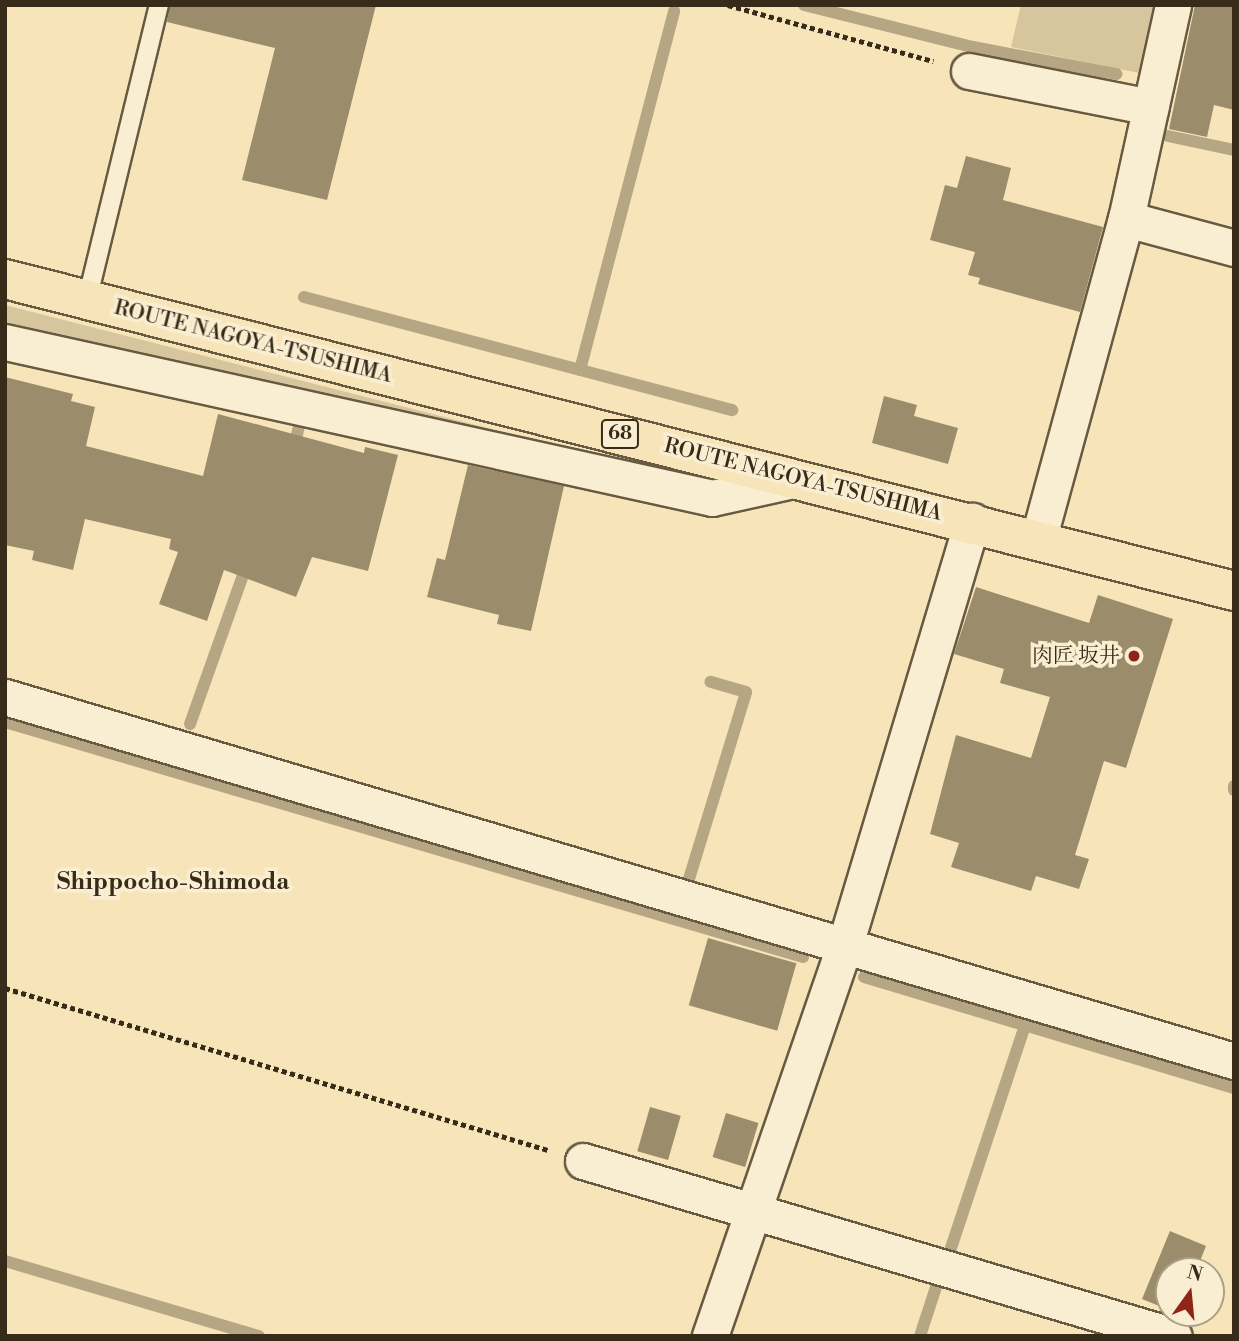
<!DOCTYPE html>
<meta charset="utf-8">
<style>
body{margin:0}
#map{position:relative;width:1239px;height:1341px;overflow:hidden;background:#f7e5b9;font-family:"Libre Bodoni","Noto Serif JP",serif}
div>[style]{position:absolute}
.green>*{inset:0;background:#d7c59e}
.stream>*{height:12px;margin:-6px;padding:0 6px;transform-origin:6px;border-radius:6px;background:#b6a683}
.building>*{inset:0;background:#9b8c6c;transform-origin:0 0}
.path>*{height:4.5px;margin-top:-2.25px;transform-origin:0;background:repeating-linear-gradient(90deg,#382b19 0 5px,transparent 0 8.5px)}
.roads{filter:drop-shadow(2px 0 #685a41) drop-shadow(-2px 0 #685a41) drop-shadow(0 2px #685a41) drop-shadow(0 -2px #685a41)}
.service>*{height:18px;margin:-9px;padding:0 9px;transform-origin:9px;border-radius:9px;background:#faeed2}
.minor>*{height:35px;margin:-17.5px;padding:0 17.5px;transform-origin:17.5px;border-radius:17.5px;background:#faeed2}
.primary>*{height:38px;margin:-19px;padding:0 19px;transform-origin:19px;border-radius:19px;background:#f7e5b9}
.dots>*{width:19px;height:19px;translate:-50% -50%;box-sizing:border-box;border:4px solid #faeed2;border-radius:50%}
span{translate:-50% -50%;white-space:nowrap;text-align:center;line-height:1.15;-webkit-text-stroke:7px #faeed2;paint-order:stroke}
.shield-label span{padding:2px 5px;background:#faeed2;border:2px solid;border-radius:5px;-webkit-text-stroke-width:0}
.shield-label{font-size:19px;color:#382b19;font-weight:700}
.street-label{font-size:21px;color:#382b19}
.poi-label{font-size:21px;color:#382b19}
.right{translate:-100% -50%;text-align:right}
.quarter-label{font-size:24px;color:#382b19;font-weight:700}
.frame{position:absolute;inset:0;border:7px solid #382b19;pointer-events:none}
.north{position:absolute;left:1155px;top:1257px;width:70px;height:70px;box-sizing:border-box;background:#faeed2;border:2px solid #aca088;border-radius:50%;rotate:15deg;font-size:19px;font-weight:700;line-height:28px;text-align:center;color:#382b19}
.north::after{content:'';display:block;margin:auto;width:24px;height:32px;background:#8f2418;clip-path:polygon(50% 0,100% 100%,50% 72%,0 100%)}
</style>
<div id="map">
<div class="green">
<div style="clip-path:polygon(1021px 5px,1154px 5px,1139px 73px,1011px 47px)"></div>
<div style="clip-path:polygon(5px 305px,676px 476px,5px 327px)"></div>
</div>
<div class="stream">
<div style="left:804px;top:5px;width:174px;rotate:14deg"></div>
<div style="left:973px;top:47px;width:146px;rotate:10.7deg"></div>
<div style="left:1168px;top:136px;width:67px;rotate:12deg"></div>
<div style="left:304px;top:297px;width:443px;rotate:14.8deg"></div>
<div style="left:580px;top:370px;width:371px;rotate:-75.3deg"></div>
<div style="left:293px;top:452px;width:28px;rotate:-77deg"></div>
<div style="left:5px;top:722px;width:832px;rotate:16.41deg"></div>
<div style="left:190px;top:724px;width:170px;rotate:-70.4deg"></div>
<div style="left:1234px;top:786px;width:4px;rotate:90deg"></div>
<div style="left:689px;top:879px;width:195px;rotate:-73deg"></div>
<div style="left:746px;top:692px;width:37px;rotate:-164deg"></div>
<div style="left:864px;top:977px;width:386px;rotate:16.7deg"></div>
<div style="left:950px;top:1251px;width:238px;rotate:-71.6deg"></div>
<div style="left:5px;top:1261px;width:265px;rotate:16.5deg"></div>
<div style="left:920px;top:1336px;width:52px;rotate:-71.9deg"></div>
</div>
<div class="building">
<div style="clip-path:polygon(170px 5px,376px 5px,327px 200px,242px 180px,275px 48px,167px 22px)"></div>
<div style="clip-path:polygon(1195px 5px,1234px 5px,1234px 110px,1214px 105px,1207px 137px,1169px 129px)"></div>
<div style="clip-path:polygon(966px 156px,1011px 168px,1003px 200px,1103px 227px,1080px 312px,978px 284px,980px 278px,968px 275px,975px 252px,930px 240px,945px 185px,957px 188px)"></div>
<div style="clip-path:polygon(5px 377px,73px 394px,71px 401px,95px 407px,86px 446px,203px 476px,218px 414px,364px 453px,365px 447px,398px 455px,368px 571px,312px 557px,296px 597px,224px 570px,207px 621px,159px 604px,178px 552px,169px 549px,171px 539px,85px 519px,73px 570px,32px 560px,34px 551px,5px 545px)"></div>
<div style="clip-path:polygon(884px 396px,917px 405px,914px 416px,958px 428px,948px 464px,872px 443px)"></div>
<div style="clip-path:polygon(468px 465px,564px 486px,531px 631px,497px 624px,499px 615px,427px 597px,437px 558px,445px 560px)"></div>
<div style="clip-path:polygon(976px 587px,1089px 623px,1098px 595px,1173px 619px,1126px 768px,1104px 761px,1075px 855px,1089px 859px,1079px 889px,1036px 876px,1031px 891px,951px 867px,959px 843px,930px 834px,956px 735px,1031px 758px,1050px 697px,1000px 683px,1004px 669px,954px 654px)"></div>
<div style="left:708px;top:938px;width:92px;height:70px;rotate:16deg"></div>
<div style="left:650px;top:1107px;width:32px;height:46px;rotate:16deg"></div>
<div style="left:726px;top:1113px;width:34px;height:46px;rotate:17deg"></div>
<div style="clip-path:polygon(1170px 1231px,1206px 1246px,1196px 1271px,1169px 1271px,1169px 1310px,1142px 1299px)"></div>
</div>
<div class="path">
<div style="left:728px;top:5px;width:213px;rotate:15.3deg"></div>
<div style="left:5px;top:988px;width:567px;rotate:16.61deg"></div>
</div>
<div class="roads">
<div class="service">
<div style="left:87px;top:300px;width:304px;rotate:-76.3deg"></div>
</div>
<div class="minor">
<div style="left:969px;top:71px;width:185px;rotate:11.2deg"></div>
<div style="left:1126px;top:219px;width:112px;rotate:15deg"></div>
<div style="left:5px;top:342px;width:724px;rotate:12.44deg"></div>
<div style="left:712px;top:498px;width:88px;rotate:-12.5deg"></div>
<div style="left:1038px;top:540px;width:333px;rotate:-74.7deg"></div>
<div style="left:1126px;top:219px;width:219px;rotate:-77.6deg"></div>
<div style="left:5px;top:697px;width:1282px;rotate:16.5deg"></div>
<div style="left:583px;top:1161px;width:616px;rotate:16.49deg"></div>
<div style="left:710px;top:1336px;width:414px;rotate:-71deg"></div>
<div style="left:845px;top:945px;width:443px;rotate:-73.3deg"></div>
</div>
<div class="primary">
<div style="left:5px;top:279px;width:1268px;rotate:14.24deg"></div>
</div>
</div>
<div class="dots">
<div style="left:1134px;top:656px;background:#8f2418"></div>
</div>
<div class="shield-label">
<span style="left:620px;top:434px">68</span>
</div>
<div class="street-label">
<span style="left:253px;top:342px;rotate:14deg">ROUTE NAGOYA-TSUSHIMA</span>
<span style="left:803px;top:480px;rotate:14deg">ROUTE NAGOYA-TSUSHIMA</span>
</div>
<div class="poi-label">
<span class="right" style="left:1120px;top:656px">肉匠 坂井</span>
</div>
<div class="quarter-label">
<span style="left:173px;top:883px">Shippocho-Shimoda</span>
</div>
<div class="frame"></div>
<div class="north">N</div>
</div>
